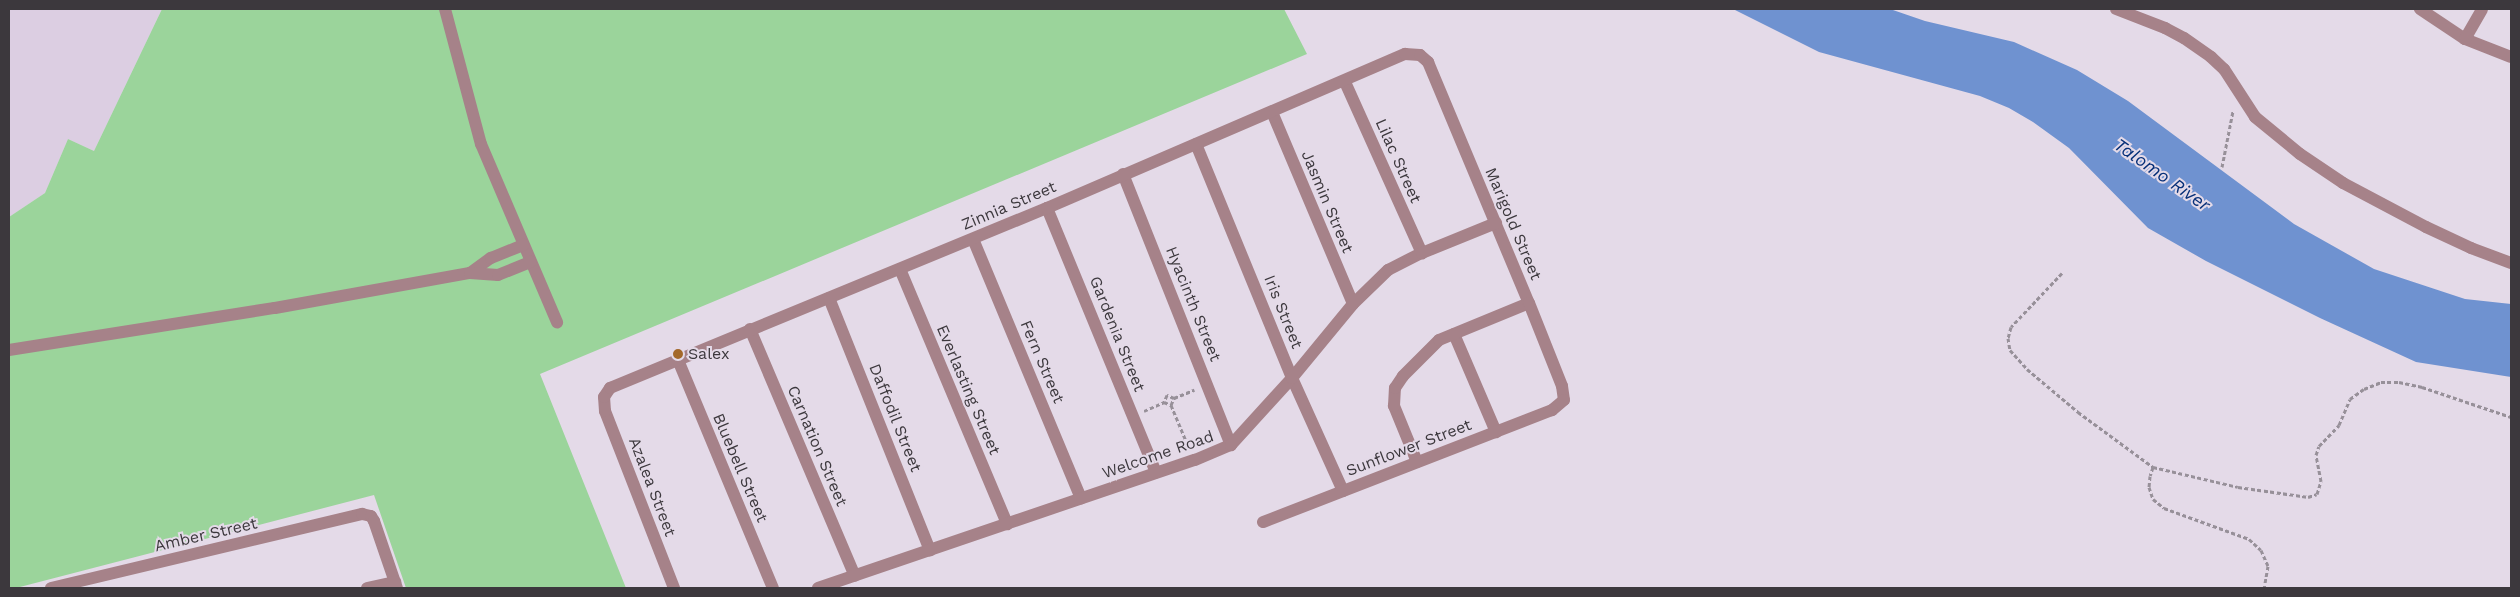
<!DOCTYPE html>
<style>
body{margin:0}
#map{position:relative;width:2520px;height:597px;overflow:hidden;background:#e4dae8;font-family:"Work Sans",sans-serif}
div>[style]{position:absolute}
.built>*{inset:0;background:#dccee2}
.green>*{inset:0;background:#9bd49b}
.water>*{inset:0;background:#6f92d0}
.path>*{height:3px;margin-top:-1.5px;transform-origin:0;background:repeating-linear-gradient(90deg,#979099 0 4px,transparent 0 6.5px)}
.minor>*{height:12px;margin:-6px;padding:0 6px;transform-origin:6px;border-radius:6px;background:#a68289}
.dots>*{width:14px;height:14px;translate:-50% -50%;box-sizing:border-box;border:2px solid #e4dae8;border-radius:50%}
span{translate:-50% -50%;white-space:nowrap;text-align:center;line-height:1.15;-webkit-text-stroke:4px #e4dae8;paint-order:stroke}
.street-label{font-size:16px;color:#3c383d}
.poi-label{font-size:16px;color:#3c383d}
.left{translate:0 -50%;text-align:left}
.water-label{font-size:18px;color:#073078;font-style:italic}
.frame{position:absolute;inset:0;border:10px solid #3c383d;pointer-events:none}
</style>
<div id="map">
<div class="built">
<div style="clip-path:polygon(9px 9px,162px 9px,94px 151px,68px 139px,45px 193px,9px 217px)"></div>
</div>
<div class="green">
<div style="clip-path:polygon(162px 9px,1284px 9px,1307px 54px,540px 374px,626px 588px,406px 588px,374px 495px,16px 588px,9px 588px,9px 217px,45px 193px,68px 139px,94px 151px)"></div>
</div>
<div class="water">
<div style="clip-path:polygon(1733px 9px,1890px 9px,1925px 21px,2014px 42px,2077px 70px,2128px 101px,2294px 224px,2374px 269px,2465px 299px,2511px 304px,2511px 377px,2416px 362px,2320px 318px,2206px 261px,2148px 228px,2069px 148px,2033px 122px,2009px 108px,1980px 96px,1819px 52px)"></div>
</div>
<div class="path">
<div style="left:2222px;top:167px;width:57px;rotate:-78.9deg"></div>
<div style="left:2062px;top:273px;width:74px;rotate:133.4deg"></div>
<div style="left:2011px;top:327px;width:11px;rotate:105deg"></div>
<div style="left:2008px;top:338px;width:12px;rotate:81deg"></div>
<div style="left:2010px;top:350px;width:25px;rotate:48deg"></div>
<div style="left:2027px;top:369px;width:67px;rotate:40.1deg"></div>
<div style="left:2078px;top:412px;width:93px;rotate:36.3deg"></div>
<div style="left:2153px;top:467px;width:87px;rotate:13.2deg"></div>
<div style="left:2238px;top:487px;width:71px;rotate:8.1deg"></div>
<div style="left:2308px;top:497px;width:9px;rotate:-18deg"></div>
<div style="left:2317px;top:494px;width:14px;rotate:-73deg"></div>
<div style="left:2321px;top:481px;width:26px;rotate:-101deg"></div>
<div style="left:2316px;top:455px;width:9px;rotate:-72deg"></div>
<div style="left:2319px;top:446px;width:29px;rotate:-46deg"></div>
<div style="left:2339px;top:425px;width:28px;rotate:-67deg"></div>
<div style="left:2350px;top:399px;width:17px;rotate:-36deg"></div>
<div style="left:2364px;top:389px;width:18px;rotate:-22deg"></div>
<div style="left:2381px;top:382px;width:18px"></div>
<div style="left:2399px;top:382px;width:24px;rotate:12deg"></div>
<div style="left:2422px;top:387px;width:94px;rotate:18.6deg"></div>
<div style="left:1174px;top:398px;width:22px;rotate:-22deg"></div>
<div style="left:1171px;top:405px;width:8px;rotate:-67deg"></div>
<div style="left:1174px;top:398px;width:8px;rotate:-157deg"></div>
<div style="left:1167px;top:395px;width:8px;rotate:113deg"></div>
<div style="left:1164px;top:402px;width:8px;rotate:23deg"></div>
<div style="left:1171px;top:405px;width:47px;rotate:67.3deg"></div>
<div style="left:1144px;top:411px;width:22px;rotate:-24deg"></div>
<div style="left:2153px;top:467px;width:9px;rotate:108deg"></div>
<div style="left:2150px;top:476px;width:11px;rotate:95deg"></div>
<div style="left:2149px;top:487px;width:13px;rotate:72deg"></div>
<div style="left:2153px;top:499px;width:14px;rotate:39deg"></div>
<div style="left:2164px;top:508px;width:90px;rotate:20deg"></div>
<div style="left:2249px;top:539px;width:16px;rotate:43deg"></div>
<div style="left:2261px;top:550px;width:17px;rotate:66deg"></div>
<div style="left:2268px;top:566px;width:22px;rotate:100deg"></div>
</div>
<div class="minor">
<div style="left:445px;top:9px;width:140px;rotate:75.1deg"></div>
<div style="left:481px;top:144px;width:194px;rotate:66.9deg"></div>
<div style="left:2116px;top:9px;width:53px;rotate:21.2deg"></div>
<div style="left:2165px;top:28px;width:21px;rotate:28deg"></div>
<div style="left:2184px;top:38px;width:33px;rotate:35deg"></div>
<div style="left:2211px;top:57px;width:18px;rotate:43deg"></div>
<div style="left:2224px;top:69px;width:57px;rotate:57.1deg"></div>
<div style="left:2255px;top:117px;width:58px;rotate:39.4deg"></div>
<div style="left:2300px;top:154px;width:52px;rotate:34deg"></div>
<div style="left:2343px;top:183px;width:94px;rotate:27.9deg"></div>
<div style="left:2426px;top:227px;width:50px;rotate:25deg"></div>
<div style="left:2471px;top:248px;width:43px;rotate:20.6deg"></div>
<div style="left:2420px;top:9px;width:54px;rotate:33.7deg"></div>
<div style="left:2465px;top:39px;width:49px;rotate:21.4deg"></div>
<div style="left:2465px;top:39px;width:34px;rotate:-60deg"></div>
<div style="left:1345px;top:82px;width:188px;rotate:65.8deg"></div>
<div style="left:1272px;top:112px;width:208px;rotate:67.1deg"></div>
<div style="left:1196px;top:144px;width:253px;rotate:67.7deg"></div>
<div style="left:1292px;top:378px;width:124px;rotate:65.7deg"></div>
<div style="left:1123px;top:174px;width:292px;rotate:68.3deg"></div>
<div style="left:1047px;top:208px;width:286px;rotate:67.6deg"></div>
<div style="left:973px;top:239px;width:281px;rotate:67.4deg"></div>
<div style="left:900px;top:269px;width:277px;rotate:67.2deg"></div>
<div style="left:470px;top:273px;width:26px;rotate:-36deg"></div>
<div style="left:491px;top:258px;width:35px;rotate:-22deg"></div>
<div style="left:829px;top:298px;width:272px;rotate:68.2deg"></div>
<div style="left:750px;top:329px;width:268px;rotate:67deg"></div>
<div style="left:1454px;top:334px;width:107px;rotate:66.8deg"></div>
<div style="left:9px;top:350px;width:269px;rotate:-9deg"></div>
<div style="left:275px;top:308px;width:198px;rotate:-10.2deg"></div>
<div style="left:470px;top:273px;width:28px;rotate:4deg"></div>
<div style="left:498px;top:275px;width:35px;rotate:-22deg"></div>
<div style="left:678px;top:360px;width:247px;rotate:67.4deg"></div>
<div style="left:1417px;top:462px;width:61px;rotate:-112.3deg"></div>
<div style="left:1394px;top:406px;width:18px;rotate:-87deg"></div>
<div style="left:1395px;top:388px;width:14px;rotate:-56deg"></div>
<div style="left:1403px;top:376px;width:51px;rotate:-45deg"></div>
<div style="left:1439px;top:340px;width:97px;rotate:-22.3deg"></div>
<div style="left:51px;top:588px;width:320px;rotate:-13.4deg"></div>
<div style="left:362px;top:514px;width:9px;rotate:13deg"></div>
<div style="left:371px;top:516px;width:6px;rotate:59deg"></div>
<div style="left:374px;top:521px;width:71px;rotate:71.1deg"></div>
<div style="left:367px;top:588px;width:29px;rotate:-12deg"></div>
<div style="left:674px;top:588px;width:190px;rotate:-111.3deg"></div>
<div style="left:605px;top:411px;width:14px;rotate:-94deg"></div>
<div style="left:604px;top:397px;width:11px;rotate:-56deg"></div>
<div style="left:610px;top:388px;width:473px;rotate:-22.4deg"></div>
<div style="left:1047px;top:208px;width:390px;rotate:-23.3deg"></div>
<div style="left:1405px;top:54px;width:15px;rotate:4deg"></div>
<div style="left:1420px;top:55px;width:11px;rotate:41deg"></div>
<div style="left:1428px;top:62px;width:261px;rotate:67.3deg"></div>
<div style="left:1529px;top:303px;width:89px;rotate:68.3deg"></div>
<div style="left:1562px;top:386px;width:14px;rotate:82deg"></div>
<div style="left:1564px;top:400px;width:16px;rotate:140deg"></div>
<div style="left:1552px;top:410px;width:310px;rotate:158.8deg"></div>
<div style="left:818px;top:588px;width:398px;rotate:-18.8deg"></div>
<div style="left:1195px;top:460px;width:39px;rotate:-23deg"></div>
<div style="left:1231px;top:445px;width:91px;rotate:-47.7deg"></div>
<div style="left:1292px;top:378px;width:96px;rotate:-50.5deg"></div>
<div style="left:1353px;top:304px;width:49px;rotate:-44.2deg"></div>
<div style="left:1388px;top:270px;width:38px;rotate:-27deg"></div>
<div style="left:1422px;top:253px;width:80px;rotate:-22.1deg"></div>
</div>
<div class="dots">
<div style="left:678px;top:354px;background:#a36829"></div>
</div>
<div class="street-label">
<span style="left:1398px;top:161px;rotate:66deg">Lilac Street</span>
<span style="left:1327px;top:202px;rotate:67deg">Jasmin Street</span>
<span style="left:1009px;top:206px;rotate:-23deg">Zinnia Street</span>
<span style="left:1513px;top:224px;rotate:67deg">Marigold Street</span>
<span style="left:1193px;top:304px;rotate:68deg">Hyacinth Street</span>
<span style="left:1283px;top:312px;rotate:68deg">Iris Street</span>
<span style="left:1117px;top:334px;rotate:68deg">Gardenia Street</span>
<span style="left:1042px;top:362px;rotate:67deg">Fern Street</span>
<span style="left:968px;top:390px;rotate:67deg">Everlasting Street</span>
<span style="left:895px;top:418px;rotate:68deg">Daffodil Street</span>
<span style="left:817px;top:446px;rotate:67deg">Carnation Street</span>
<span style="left:1409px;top:448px;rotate:-21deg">Sunflower Street</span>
<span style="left:1158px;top:455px;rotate:-19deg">Welcome Road</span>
<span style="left:740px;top:468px;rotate:67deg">Bluebell Street</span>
<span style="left:652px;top:487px;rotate:69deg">Azalea Street</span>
<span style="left:206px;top:535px;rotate:-13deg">Amber Street</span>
</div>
<div class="poi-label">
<span class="left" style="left:688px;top:354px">Salex</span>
</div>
<div class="water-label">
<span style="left:2162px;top:175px;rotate:35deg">Talomo River</span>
</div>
<div class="frame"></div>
</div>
